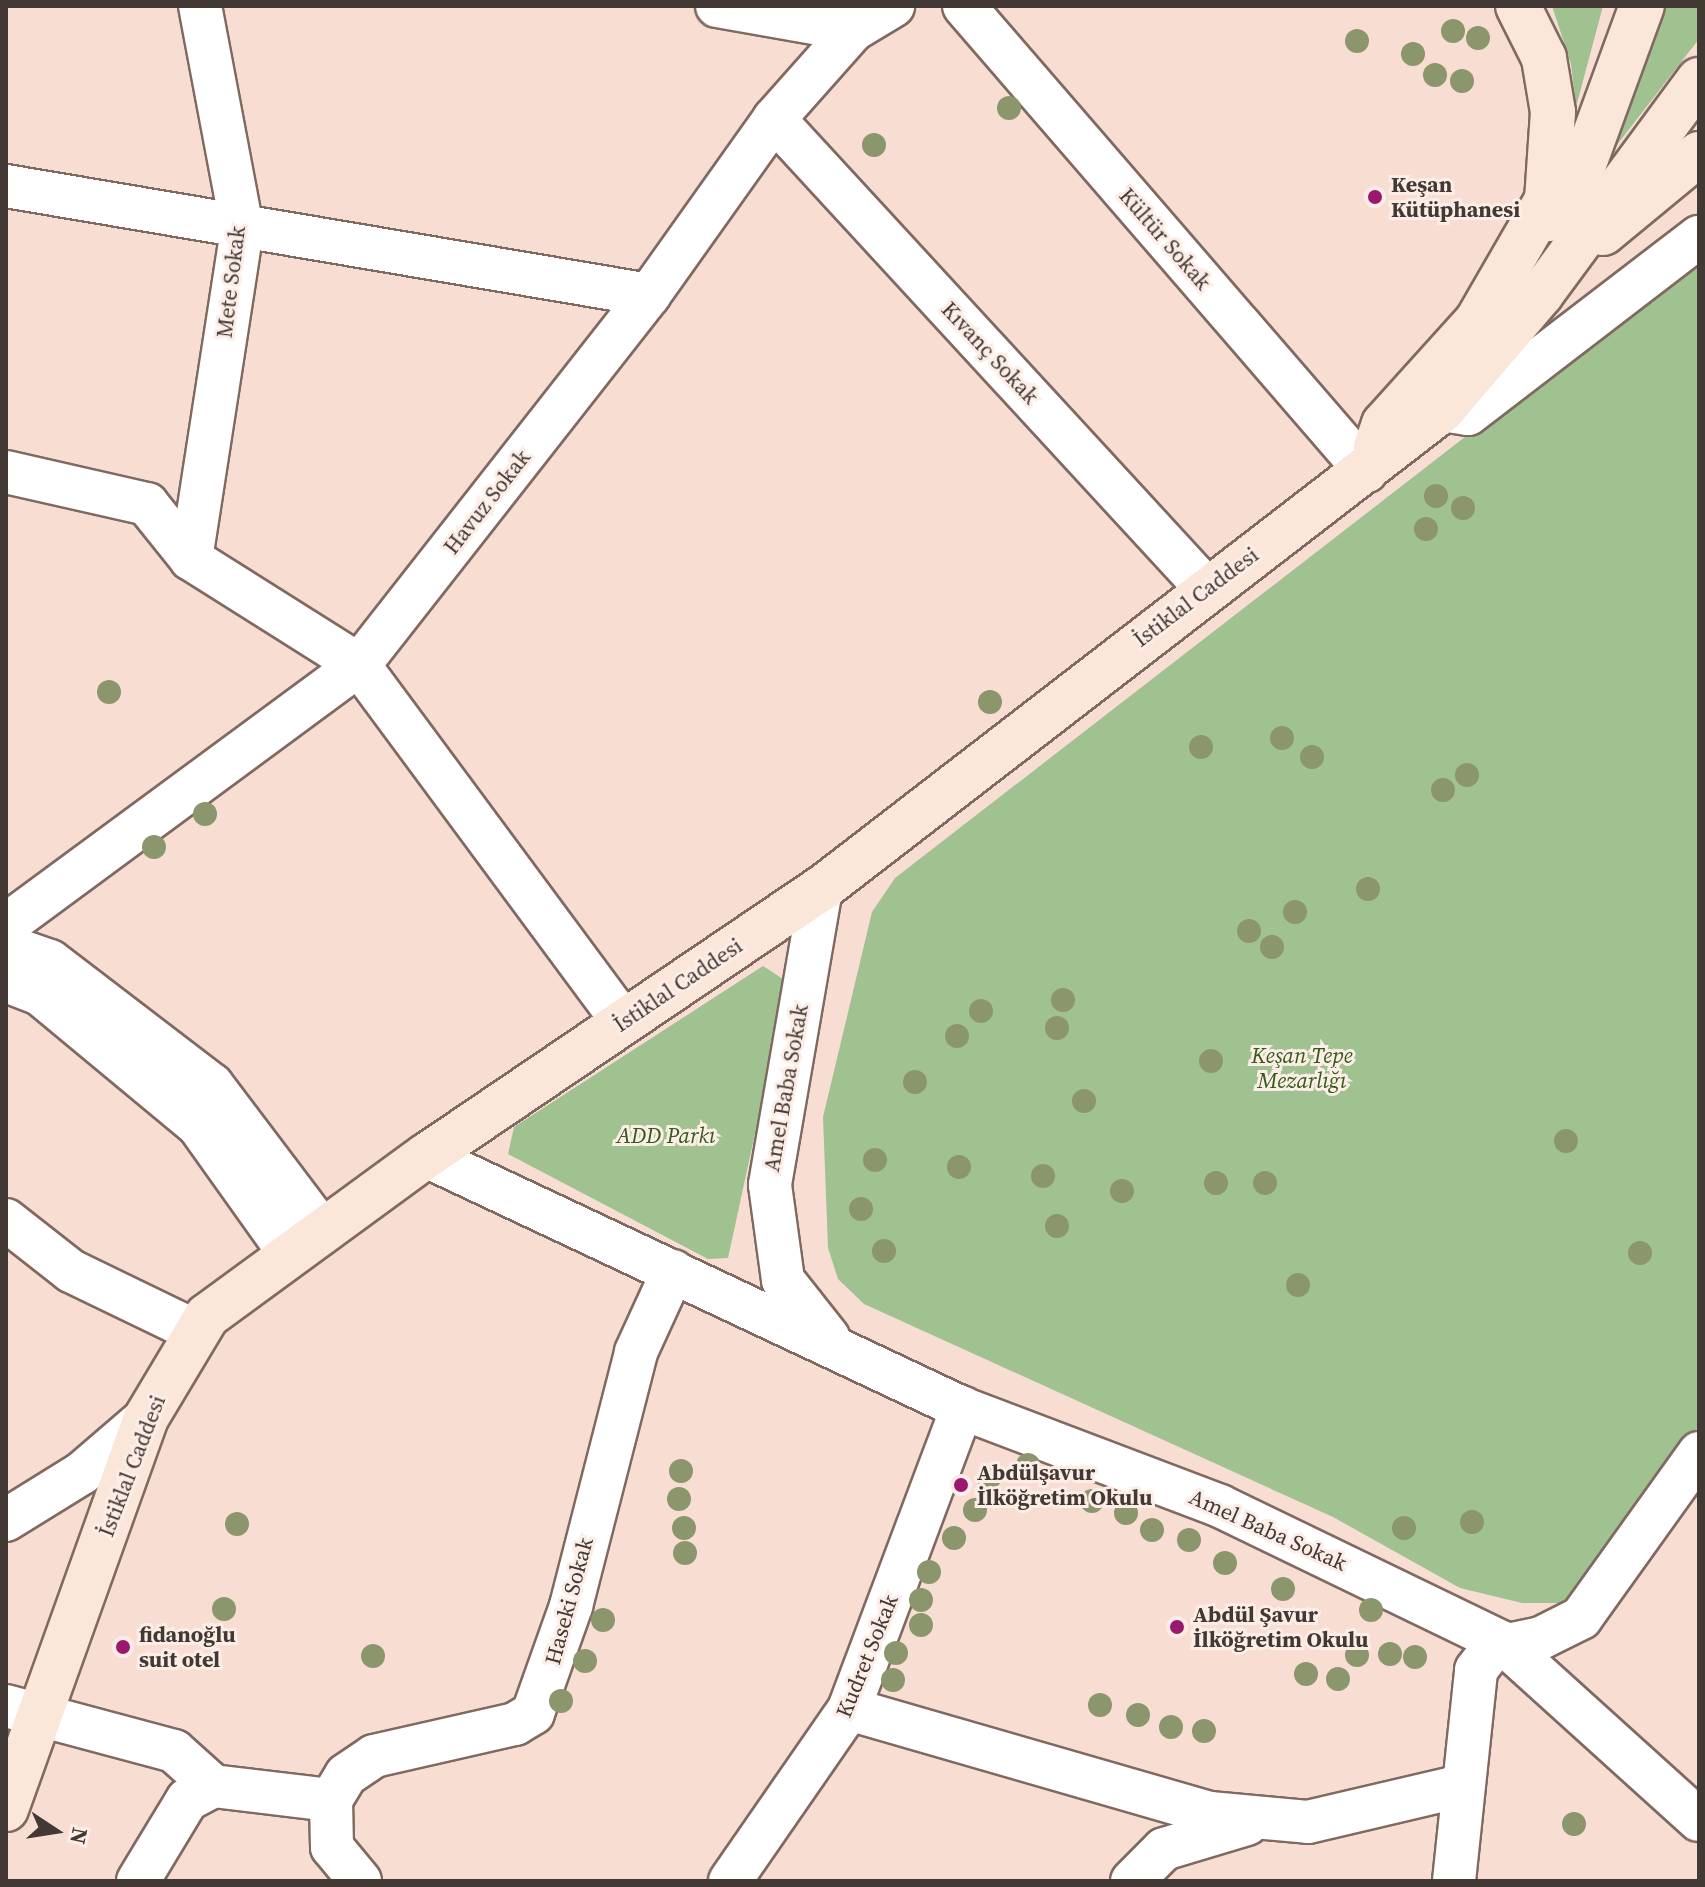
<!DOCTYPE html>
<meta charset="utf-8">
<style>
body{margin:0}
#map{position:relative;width:1705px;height:1887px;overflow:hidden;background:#f8ddd3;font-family:"Source Serif 4",serif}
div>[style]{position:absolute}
.green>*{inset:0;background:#a0c291}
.roads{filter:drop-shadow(2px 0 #806960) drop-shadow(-2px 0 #806960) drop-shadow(0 2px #806960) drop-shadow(0 -2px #806960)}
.minor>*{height:42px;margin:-21px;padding:0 21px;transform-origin:21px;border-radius:21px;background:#fff}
.secondary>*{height:44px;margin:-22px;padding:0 22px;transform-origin:22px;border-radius:22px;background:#fbe6da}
.trees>*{width:24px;height:24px;margin:-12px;border-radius:50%;background:#8b966c}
.dots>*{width:22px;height:22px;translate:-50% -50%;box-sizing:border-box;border:4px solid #fdede7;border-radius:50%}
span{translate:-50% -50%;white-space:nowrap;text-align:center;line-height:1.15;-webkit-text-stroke:6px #fdede7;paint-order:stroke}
.poi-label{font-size:22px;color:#423834;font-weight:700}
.left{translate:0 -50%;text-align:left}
.street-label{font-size:22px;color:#423834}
.park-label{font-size:22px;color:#325c18;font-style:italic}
.frame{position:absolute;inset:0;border:8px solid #423834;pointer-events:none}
.north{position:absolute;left:16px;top:1791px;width:80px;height:80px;-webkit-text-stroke:6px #fdede7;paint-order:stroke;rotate:102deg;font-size:22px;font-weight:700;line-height:32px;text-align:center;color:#423834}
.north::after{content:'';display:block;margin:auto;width:28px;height:36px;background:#423834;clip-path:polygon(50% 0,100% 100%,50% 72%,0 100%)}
</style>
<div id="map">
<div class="green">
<div style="clip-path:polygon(1552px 6px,1603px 6px,1576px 107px,1571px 64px)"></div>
<div style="clip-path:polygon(1666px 6px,1699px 6px,1699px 39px,1613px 150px)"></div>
<div style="clip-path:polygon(1699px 256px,1699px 1425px,1587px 1589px,1559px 1603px,1522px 1603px,1460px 1588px,1333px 1517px,864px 1304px,838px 1279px,828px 1248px,823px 1117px,872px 912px,895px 878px)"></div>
<div style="clip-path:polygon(763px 966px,783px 979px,785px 995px,728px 1258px,708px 1259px,508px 1154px,514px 1127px)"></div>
</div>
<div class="roads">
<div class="minor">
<div style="left:717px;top:6px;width:138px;rotate:10deg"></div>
<div style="left:964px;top:6px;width:615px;rotate:49.16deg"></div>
<div style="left:774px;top:119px;width:636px;rotate:47.36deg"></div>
<div style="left:6px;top:186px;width:652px;rotate:9.62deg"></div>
<div style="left:1442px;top:410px;width:26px;rotate:9deg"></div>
<div style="left:1468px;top:414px;width:291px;rotate:-37.5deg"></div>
<div style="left:6px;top:472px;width:145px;rotate:12.8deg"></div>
<div style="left:147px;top:504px;width:70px;rotate:51.3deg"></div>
<div style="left:191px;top:559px;width:199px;rotate:32.2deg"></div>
<div style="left:359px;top:665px;width:444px;rotate:53.5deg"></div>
<div style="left:191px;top:559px;width:335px;rotate:-81.2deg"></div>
<div style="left:242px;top:228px;width:226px;rotate:-100.7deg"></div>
<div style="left:821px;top:889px;width:300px;rotate:99.8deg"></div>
<div style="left:770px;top:1185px;width:96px;rotate:82.2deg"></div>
<div style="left:783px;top:1280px;width:73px;rotate:51.7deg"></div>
<div style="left:6px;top:925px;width:438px;rotate:-36.4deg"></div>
<div style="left:359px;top:665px;width:470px;rotate:-51.9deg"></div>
<div style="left:649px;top:295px;width:216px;rotate:-54.6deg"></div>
<div style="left:774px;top:119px;width:119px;rotate:-48.4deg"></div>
<div style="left:853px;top:30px;width:47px;rotate:-31deg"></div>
<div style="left:6px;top:946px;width:46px;rotate:18.8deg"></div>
<div style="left:50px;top:961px;width:204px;rotate:37.4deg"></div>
<div style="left:212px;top:1085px;width:184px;rotate:52.9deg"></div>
<div style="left:6px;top:981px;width:36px;rotate:21deg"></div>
<div style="left:40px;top:994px;width:205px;rotate:39.7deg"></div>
<div style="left:198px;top:1125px;width:158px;rotate:54.5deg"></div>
<div style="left:426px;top:1156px;width:592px;rotate:25.18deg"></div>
<div style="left:962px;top:1408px;width:276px;rotate:20.8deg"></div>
<div style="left:1220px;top:1506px;width:314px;rotate:25.8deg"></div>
<div style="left:1503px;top:1643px;width:264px;rotate:42.1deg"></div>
<div style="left:6px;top:1220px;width:83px;rotate:38.1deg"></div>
<div style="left:71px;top:1271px;width:138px;rotate:25.8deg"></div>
<div style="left:6px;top:1520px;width:89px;rotate:-31.7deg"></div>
<div style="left:82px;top:1473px;width:84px;rotate:-40.7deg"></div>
<div style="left:6px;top:1706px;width:174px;rotate:15deg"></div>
<div style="left:174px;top:1751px;width:52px;rotate:41.9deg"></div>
<div style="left:849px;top:1709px;width:376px;rotate:16.1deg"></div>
<div style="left:1210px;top:1813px;width:98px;rotate:5.2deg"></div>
<div style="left:1308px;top:1822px;width:158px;rotate:-13.2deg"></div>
<div style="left:331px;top:1800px;width:29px;rotate:-59deg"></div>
<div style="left:346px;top:1775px;width:34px;rotate:-34deg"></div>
<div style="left:374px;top:1756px;width:145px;rotate:-12.8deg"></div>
<div style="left:515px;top:1724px;width:21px;rotate:-31deg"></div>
<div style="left:533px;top:1713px;width:114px;rotate:-70.4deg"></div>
<div style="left:571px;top:1606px;width:262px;rotate:-75.6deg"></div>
<div style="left:636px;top:1352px;width:89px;rotate:-65.4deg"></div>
<div style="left:138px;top:1881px;width:95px;rotate:-58.8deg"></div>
<div style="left:187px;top:1800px;width:30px;rotate:-28deg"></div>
<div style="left:213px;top:1786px;width:119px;rotate:6.8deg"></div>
<div style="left:331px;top:1800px;width:47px;rotate:88.8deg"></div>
<div style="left:332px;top:1847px;width:44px;rotate:50.5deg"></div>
<div style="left:730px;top:1881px;width:209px;rotate:-55.3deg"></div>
<div style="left:849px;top:1709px;width:322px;rotate:-69.4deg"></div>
<div style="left:1132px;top:1881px;width:45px;rotate:-45deg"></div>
<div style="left:1164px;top:1849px;width:87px;rotate:-16.8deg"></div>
<div style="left:1454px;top:1881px;width:212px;rotate:-84deg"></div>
<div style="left:1476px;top:1670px;width:28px;rotate:-52deg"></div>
<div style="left:1493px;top:1648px;width:49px;rotate:-11.8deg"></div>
<div style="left:1541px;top:1638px;width:45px;rotate:-26.6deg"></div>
<div style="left:1581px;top:1618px;width:203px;rotate:-54.4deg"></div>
</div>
<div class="secondary">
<div style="left:1549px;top:219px;width:54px;rotate:-54.8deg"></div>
<div style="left:1580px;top:175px;width:180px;rotate:-69.9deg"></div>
<div style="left:1603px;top:233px;width:124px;rotate:-39.5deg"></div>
<div style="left:1376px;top:447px;width:24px;rotate:-71deg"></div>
<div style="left:1384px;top:424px;width:139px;rotate:-47.9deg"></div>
<div style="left:1477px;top:321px;width:140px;rotate:-60deg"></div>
<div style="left:1547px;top:200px;width:88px;rotate:-86.1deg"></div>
<div style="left:1553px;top:112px;width:55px;rotate:-99.5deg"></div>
<div style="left:1544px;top:58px;width:58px;rotate:-116.6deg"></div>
<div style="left:6px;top:1809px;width:415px;rotate:-70.3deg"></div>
<div style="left:146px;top:1418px;width:119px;rotate:-59.1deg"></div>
<div style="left:207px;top:1316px;width:271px;rotate:-36.2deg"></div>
<div style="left:426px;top:1156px;width:477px;rotate:-34.1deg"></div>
<div style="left:821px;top:889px;width:784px;rotate:-37.64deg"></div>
<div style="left:1442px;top:410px;width:153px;rotate:-49.5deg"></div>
<div style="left:1541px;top:294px;width:266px;rotate:-53.6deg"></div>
</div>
</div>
<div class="trees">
<div style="left:1453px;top:31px"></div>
<div style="left:1478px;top:38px"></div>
<div style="left:1357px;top:41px"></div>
<div style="left:1413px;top:54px"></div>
<div style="left:1435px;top:75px"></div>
<div style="left:1462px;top:81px"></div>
<div style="left:1009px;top:108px"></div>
<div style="left:874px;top:145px"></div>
<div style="left:1436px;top:496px"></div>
<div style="left:1463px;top:508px"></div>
<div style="left:1426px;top:529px"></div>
<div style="left:109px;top:692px"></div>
<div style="left:990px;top:702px"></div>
<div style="left:1282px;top:738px"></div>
<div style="left:1201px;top:747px"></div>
<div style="left:1312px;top:757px"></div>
<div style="left:1467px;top:775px"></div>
<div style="left:1443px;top:790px"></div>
<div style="left:205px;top:814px"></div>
<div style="left:154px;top:847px"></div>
<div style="left:1368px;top:889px"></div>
<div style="left:1295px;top:912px"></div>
<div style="left:1249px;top:931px"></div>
<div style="left:1272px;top:947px"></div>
<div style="left:1063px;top:1000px"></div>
<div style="left:981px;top:1011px"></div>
<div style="left:1057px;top:1028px"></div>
<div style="left:957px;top:1036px"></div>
<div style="left:1211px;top:1061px"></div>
<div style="left:915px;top:1082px"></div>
<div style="left:1084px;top:1101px"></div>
<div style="left:1566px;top:1141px"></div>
<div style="left:875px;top:1160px"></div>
<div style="left:959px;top:1167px"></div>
<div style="left:1043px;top:1176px"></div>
<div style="left:1216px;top:1183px"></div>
<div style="left:1265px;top:1183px"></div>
<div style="left:1122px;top:1191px"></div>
<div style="left:861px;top:1209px"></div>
<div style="left:1057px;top:1226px"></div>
<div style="left:884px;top:1251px"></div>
<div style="left:1640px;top:1253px"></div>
<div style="left:1298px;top:1285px"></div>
<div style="left:1028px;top:1465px"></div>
<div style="left:681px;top:1471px"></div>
<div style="left:989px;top:1478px"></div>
<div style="left:679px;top:1499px"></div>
<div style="left:1092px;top:1501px"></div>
<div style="left:975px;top:1510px"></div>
<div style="left:1126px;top:1513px"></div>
<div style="left:1472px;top:1522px"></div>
<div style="left:237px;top:1524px"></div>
<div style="left:684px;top:1528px"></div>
<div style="left:1404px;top:1528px"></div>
<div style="left:1152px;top:1530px"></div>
<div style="left:954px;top:1538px"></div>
<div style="left:1189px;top:1540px"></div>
<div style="left:685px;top:1553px"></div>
<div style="left:1225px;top:1563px"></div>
<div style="left:929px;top:1572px"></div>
<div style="left:1283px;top:1589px"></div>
<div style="left:921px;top:1600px"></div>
<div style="left:224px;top:1609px"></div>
<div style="left:1371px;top:1610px"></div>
<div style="left:603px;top:1620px"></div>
<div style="left:921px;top:1625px"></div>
<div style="left:896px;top:1653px"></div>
<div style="left:1390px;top:1654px"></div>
<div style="left:1357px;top:1655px"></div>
<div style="left:373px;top:1656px"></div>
<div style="left:1415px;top:1657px"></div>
<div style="left:585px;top:1661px"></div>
<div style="left:1306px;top:1674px"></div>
<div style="left:1338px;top:1679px"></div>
<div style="left:893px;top:1680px"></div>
<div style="left:561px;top:1701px"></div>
<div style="left:1100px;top:1705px"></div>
<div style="left:1138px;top:1715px"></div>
<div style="left:1171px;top:1727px"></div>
<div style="left:1204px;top:1731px"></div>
<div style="left:1574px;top:1824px"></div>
</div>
<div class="dots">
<div style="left:1375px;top:197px;background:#9a186d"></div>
<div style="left:961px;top:1485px;background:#9a186d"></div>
<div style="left:1177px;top:1627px;background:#9a186d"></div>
<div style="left:123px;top:1647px;background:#9a186d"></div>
</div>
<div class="poi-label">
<span class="left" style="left:1391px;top:197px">Keşan<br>Kütüphanesi</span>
<span class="left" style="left:977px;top:1485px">Abdülşavur<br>İlköğretim Okulu</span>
<span class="left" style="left:1193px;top:1627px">Abdül Şavur<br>İlköğretim Okulu</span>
<span class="left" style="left:139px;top:1647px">fidanoğlu<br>suit otel</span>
</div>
<div class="street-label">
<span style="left:1165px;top:239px;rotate:49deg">Kültür Sokak</span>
<span style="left:231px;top:282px;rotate:-83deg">Mete Sokak</span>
<span style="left:990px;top:353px;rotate:47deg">Kıvanç Sokak</span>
<span style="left:487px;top:502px;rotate:-52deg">Havuz Sokak</span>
<span style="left:1196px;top:597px;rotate:-37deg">İstiklal Caddesi</span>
<span style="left:678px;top:985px;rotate:-34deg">İstiklal Caddesi</span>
<span style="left:786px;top:1088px;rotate:-80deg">Amel Baba Sokak</span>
<span style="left:132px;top:1466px;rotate:-69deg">İstiklal Caddesi</span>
<span style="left:1268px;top:1530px;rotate:24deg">Amel Baba Sokak</span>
<span style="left:569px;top:1601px;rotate:-75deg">Haseki Sokak</span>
<span style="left:867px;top:1656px;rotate:-68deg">Kudret Sokak</span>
</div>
<div class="park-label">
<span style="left:1302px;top:1068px">Keşan Tepe<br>Mezarlığı</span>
<span style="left:666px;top:1136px">ADD Parkı</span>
</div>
<div class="frame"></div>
<div class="north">N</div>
</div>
